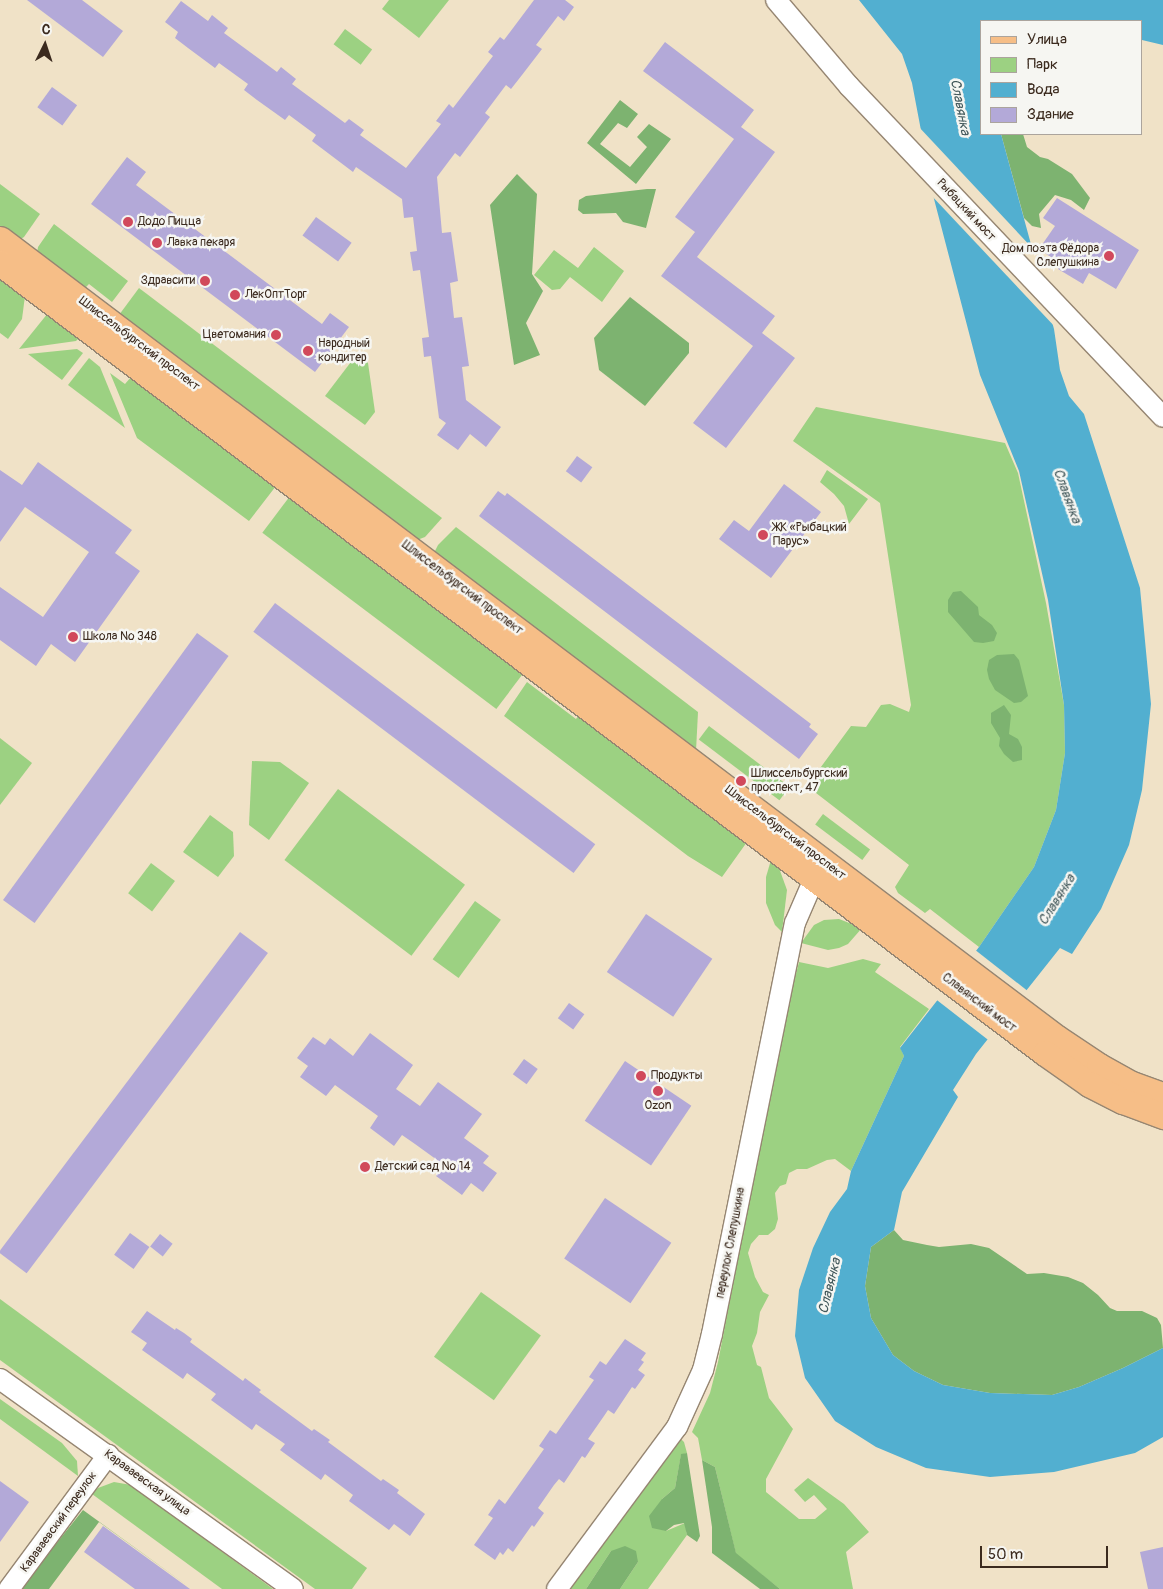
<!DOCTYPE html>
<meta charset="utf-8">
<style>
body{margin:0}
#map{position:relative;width:1163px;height:1589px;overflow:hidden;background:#f0e2c7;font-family:Pangolin,sans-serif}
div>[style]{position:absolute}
.green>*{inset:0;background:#9cd182;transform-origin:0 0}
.forest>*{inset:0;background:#7db370}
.water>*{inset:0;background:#52afd0}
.pier>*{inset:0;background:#f0e2c7;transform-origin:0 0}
.building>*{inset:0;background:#b3a9d8;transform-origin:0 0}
.roads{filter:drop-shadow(1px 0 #968672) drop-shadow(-1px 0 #968672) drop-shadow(0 1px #968672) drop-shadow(0 -1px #968672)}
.minor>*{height:20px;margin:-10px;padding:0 10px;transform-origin:10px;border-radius:10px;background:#fff}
.major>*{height:25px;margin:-12.5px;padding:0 12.5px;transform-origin:12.5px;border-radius:12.5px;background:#f6be87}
.dots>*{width:14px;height:14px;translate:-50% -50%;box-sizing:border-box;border:2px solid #f6f6f2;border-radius:50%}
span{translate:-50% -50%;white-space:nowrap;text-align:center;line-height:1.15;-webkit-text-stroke:5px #f6f6f2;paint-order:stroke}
.street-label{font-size:12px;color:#3b2a1e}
.poi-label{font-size:12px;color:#3b2a1e}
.left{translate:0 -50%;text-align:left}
.right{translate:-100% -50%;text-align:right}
.water-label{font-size:14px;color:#43595c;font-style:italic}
.legend{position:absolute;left:980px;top:20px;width:162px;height:115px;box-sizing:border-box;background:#f6f6f2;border:1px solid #aba49d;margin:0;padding:6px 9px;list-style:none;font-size:15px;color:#3b2a1e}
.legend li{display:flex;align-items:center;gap:10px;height:25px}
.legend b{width:25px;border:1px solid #aba49d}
.north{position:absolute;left:20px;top:20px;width:50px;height:50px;-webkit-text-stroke:4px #f6f6f2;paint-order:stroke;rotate:4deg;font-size:14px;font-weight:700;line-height:20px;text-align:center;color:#3b2a1e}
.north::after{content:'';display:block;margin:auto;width:18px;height:22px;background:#3b2a1e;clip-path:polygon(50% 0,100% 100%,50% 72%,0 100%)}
.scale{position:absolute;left:980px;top:1546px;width:128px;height:22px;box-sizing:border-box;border:2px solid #3b2a1e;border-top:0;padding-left:6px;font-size:15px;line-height:18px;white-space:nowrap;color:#3b2a1e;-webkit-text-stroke:4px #f6f6f2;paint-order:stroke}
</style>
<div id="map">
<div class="green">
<div style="clip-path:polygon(389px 0,449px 0,419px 38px,382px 9px)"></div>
<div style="left:345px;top:29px;width:34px;height:19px;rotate:37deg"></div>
<div style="clip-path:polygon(0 184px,40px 214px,24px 237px,19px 240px,0 226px)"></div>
<div style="clip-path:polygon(54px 224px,128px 281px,112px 302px,89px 284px,84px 289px,37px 253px,38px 247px)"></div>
<div style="clip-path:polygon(594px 247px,624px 271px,602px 302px,570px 277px,560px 289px,552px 290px,534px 275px,554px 250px,578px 268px)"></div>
<div style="clip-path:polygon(0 277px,25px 296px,22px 319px,8px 339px,0 333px)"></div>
<div style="clip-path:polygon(139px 288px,442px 518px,425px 537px,417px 540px,119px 315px)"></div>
<div style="clip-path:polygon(48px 313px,80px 337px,76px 341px,19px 349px)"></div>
<div style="clip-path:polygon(77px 349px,83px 353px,62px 380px,28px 354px)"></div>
<div style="clip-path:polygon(357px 354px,368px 363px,375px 412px,365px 425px,325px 396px)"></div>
<div style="clip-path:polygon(89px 358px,100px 367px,125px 428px,68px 385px)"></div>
<div style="clip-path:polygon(110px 373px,125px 384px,131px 377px,276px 486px,249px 521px,137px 438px)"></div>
<div style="clip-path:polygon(816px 407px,1005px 443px,1018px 473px,1046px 603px,1064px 705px,1065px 753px,1056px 810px,1034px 867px,979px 947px,930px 909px,925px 913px,898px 893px,895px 887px,909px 865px,807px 786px,851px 726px,866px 727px,881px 705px,890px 704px,909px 712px,911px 705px,880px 503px,793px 441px)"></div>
<div style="clip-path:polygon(827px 470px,868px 499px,849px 524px,844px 506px,834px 494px,820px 482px)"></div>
<div style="left:290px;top:496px;width:293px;height:46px;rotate:37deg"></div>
<div style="clip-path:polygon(456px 527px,698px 712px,696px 751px,434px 553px,438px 545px)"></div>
<div style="clip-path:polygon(527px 682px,576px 719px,579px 715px,747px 842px,722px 877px,688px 856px,504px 716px)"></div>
<div style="left:709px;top:726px;width:101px;height:17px;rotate:37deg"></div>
<div style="clip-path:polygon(0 738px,32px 763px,0 805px)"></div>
<div style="clip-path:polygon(252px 761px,280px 762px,309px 783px,269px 840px,249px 825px)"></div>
<div style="left:338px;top:789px;width:159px;height:89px;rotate:37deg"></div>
<div style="left:823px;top:814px;width:59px;height:13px;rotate:37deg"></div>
<div style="clip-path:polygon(210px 815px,233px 832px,234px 856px,218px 877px,183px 852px)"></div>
<div style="clip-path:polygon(771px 860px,779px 868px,787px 890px,782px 932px,775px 925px,766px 903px,766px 877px)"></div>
<div style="left:151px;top:863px;width:30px;height:38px;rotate:37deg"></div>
<div style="left:475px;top:901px;width:32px;height:72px;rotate:36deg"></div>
<div style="clip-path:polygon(839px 919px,862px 928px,848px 944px,839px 948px,828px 950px,801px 943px,814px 925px,824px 920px)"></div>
<div style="clip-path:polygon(863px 959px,881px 964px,875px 972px,929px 1009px,900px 1047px,904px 1056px,851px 1171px,835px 1159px,827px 1160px,807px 1169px,797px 1169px,789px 1173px,786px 1184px,780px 1186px,775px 1193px,778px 1219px,775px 1229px,768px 1235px,759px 1235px,751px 1244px,748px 1253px,755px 1277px,763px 1292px,769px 1295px,760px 1312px,757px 1333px,752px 1346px,757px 1365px,761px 1367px,769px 1398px,793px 1429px,766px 1479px,766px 1492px,799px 1519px,815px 1519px,827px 1509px,814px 1495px,805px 1502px,794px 1490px,808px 1478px,844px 1504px,869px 1532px,846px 1552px,853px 1589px,780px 1589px,736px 1554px,715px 1467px,702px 1460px,698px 1438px,692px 1432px,710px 1393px,718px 1362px,786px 1012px,799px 962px,828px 968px)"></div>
<div style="left:481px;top:1292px;width:74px;height:80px;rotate:36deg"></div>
<div style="clip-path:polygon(0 1299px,367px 1568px,352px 1589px,315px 1589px,0 1360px)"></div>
<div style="clip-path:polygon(0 1399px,62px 1443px,77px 1461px,78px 1476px,0 1419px)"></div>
<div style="clip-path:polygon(679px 1437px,684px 1442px,687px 1453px,681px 1455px,675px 1488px,662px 1499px,666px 1531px,685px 1523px,687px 1535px,648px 1589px,620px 1589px,638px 1562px,611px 1551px,586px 1589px,569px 1589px)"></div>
<div style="clip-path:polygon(114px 1482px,131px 1485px,273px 1589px,222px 1589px,92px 1494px,98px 1488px)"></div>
</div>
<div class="forest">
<div style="clip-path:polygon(620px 100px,638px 114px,627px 128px,618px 123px,600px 144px,630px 167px,647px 147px,637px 137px,649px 124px,671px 139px,636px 184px,587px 143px)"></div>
<div style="clip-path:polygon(1001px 134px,1023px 134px,1027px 147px,1040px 157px,1048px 159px,1072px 174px,1090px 198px,1084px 210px,1071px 200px,1055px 195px,1039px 214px,1041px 228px,1032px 226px,1024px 218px)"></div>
<div style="clip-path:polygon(517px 174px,537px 194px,532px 274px,543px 291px,526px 323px,540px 355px,514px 365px,490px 205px)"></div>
<div style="clip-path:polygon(647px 189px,656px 189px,646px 228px,623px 222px,616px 213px,583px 214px,578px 210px,579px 200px,586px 196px)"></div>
<div style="clip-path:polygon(630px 297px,689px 343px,689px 353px,645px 406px,599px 370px,594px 338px)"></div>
<div style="clip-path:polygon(961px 591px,978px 607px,979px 615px,992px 625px,997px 633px,994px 641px,983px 643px,974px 642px,948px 612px,948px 600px,953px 592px)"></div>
<div style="clip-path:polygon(1014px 654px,1019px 660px,1028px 696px,1021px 702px,1014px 703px,995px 690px,989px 679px,987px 670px,989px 660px,997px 655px)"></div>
<div style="clip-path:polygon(1004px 705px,1011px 715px,1009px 734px,1018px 739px,1022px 747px,1022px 760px,1013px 762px,1004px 754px,999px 746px,1000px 738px,991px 723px,991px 713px)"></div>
<div style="clip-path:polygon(894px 1230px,903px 1240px,927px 1245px,939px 1247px,971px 1244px,989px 1248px,1027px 1274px,1044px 1273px,1068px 1277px,1083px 1283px,1098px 1295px,1110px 1308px,1117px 1311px,1142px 1311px,1157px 1318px,1161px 1325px,1163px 1348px,1123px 1368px,1079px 1387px,1052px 1395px,990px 1393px,943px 1385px,914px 1371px,893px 1355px,871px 1318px,865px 1286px,871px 1247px)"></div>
<div style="clip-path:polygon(687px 1453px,700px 1536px,697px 1542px,687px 1535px,684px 1523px,674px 1525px,666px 1531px,652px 1528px,649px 1516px,662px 1499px,675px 1488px,681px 1454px)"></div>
<div style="clip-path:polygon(702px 1460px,715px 1467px,736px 1553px,780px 1589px,760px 1589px,712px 1553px,712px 1527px)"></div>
<div style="clip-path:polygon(83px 1510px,192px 1589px,99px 1522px,49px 1589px,20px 1589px)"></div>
<div style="clip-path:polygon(625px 1546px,636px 1551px,638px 1562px,620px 1589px,586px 1589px,611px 1551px)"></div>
</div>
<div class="water">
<div style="clip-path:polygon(859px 0,1163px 0,1163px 45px,1142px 40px,1142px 21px,982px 21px,982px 134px,1001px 134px,1054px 329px,1060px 370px,1069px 396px,1084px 414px,1140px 588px,1151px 704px,1142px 790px,1129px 845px,1101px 909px,1072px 954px,1060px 948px,976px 1054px,953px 1090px,958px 1097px,902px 1192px,894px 1230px,871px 1247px,865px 1286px,871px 1318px,893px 1355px,914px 1371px,943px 1385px,990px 1393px,1052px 1395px,1079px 1387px,1123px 1368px,1163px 1348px,1163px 1437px,1135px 1453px,1054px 1472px,990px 1477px,926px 1468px,876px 1447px,835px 1421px,805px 1378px,795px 1336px,799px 1290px,813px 1248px,830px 1212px,847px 1189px,851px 1171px,904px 1056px,900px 1048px,979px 947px,1034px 867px,1056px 810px,1065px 753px,1064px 705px,1048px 600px,1019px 471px,980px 375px,934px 199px,912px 83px,902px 54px)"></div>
</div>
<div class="pier">
<div style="clip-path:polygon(918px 126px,1036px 252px,1057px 329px,930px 194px)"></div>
<div style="left:974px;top:949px;width:71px;height:63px;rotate:38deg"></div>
</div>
<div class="building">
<div style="clip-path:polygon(27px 0,82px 0,123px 31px,103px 57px)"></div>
<div style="clip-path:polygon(534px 0,565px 0,574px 7px,564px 21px,558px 16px,536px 45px,542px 49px,522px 75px,511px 89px,506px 85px,485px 113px,490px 117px,460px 157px,455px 153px,437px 177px,442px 233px,451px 232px,458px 281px,450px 283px,454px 318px,462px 317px,469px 366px,462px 367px,466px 400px,501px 427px,486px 447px,470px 434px,458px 450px,437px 435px,446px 423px,439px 418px,431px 356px,424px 357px,422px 338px,429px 337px,420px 270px,413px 271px,410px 252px,417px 251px,413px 217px,404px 218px,402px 199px,356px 167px,353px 172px,312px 141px,316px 135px,289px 115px,285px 120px,257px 100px,244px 90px,248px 84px,219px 63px,215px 68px,188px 48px,175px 38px,178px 32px,165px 22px,181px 1px,208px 21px,212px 15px,228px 28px,224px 33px,277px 72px,281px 67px,296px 79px,292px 84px,345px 123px,349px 119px,364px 130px,360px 135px,406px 168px,441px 124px,436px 121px,449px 104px,453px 108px,493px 56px,488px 52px,500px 37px,504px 40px)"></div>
<div style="clip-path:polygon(665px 42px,754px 110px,741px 127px,775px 152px,697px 257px,775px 316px,762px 333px,795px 358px,726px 448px,693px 423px,753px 346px,661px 276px,695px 232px,675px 217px,734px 139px,643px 71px)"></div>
<div style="left:52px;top:87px;width:31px;height:25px;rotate:36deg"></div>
<div style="clip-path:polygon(127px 157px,146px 172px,136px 185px,322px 324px,330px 313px,349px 327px,315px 372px,91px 204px)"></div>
<div style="clip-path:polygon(1057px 198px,1139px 250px,1116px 289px,1089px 273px,1083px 284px,1058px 269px,1061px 264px,1039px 249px,1055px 226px,1043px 218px)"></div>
<div style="left:316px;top:217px;width:44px;height:23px;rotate:36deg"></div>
<div style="left:577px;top:456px;width:19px;height:19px;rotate:36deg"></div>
<div style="clip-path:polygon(38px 462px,132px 530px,115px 553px,140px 571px,75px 662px,51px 644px,36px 666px,0 640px,0 587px,43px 617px,89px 552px,25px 507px,0 542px,0 470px,22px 485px)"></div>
<div style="clip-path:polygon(784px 484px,821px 512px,771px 578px,719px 539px,734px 520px,749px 531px)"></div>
<div style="clip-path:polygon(498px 491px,505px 496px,507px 493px,811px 724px,809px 727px,818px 734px,799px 759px,479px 516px)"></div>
<div style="left:275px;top:603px;width:401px;height:36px;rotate:37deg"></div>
<div style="left:197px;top:633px;width:39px;height:330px;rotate:36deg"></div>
<div style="left:646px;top:914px;width:80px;height:70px;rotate:34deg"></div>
<div style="left:240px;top:932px;width:35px;height:401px;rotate:37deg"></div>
<div style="left:569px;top:1003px;width:19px;height:19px;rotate:36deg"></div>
<div style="clip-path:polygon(370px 1033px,413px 1065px,396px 1089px,420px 1106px,438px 1082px,482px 1114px,464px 1138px,489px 1156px,483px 1163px,497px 1173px,483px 1192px,471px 1183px,462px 1195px,436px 1176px,444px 1165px,415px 1144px,402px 1135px,394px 1146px,370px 1128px,378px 1116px,335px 1085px,326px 1096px,300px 1077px,308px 1066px,297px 1058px,313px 1037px,325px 1045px,330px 1038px,353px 1056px)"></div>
<div style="left:524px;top:1059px;width:17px;height:19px;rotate:36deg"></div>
<div style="left:625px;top:1061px;width:80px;height:72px;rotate:34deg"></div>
<div style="left:605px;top:1198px;width:80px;height:73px;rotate:34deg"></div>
<div style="left:130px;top:1233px;width:24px;height:27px;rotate:36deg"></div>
<div style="left:160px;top:1234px;width:16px;height:16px;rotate:38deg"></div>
<div style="clip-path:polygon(147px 1311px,175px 1330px,176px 1328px,184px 1333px,192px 1339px,190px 1342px,243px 1381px,245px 1378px,261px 1390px,259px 1392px,312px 1431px,314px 1429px,330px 1440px,328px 1442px,381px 1481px,383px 1479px,399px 1490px,397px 1493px,425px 1514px,410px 1536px,394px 1524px,389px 1530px,349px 1501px,353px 1495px,325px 1474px,321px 1480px,280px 1450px,285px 1444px,256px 1424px,252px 1430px,211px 1400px,216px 1394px,187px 1373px,183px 1379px,142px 1350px,147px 1343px,131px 1332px)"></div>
<div style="clip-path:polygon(625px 1339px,646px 1353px,641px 1360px,644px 1362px,638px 1370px,645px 1375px,635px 1389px,632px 1387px,614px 1414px,608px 1410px,604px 1416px,588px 1439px,595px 1443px,585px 1458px,582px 1456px,564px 1483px,559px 1479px,554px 1485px,538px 1508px,544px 1513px,534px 1527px,532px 1525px,513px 1552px,508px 1548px,503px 1555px,500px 1552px,495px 1560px,474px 1545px,493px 1518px,488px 1515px,499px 1499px,505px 1504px,544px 1449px,539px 1446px,550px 1430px,556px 1434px,594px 1380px,589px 1377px,600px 1361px,606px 1365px)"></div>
<div style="clip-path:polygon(0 1481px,29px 1502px,0 1542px)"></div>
<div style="clip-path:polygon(103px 1526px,125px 1542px,190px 1589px,135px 1589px,84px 1552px)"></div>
<div style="clip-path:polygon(1163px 1547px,1163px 1589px,1148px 1589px,1140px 1552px)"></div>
</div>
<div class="roads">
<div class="minor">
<div style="left:776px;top:0;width:113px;rotate:49.7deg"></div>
<div style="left:849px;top:86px;width:456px;rotate:46.5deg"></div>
<div style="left:0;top:1379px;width:360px;rotate:35.6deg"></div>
<div style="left:9px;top:1589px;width:167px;rotate:-53.5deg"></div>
<div style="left:557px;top:1589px;width:202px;rotate:-53.5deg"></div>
<div style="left:677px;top:1427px;width:63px;rotate:-65.5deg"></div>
<div style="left:703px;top:1370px;width:37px;rotate:-76deg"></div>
<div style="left:712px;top:1334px;width:419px;rotate:-78.6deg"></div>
<div style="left:795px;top:923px;width:48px;rotate:-66.6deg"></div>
<div style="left:814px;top:879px;width:14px;rotate:-51deg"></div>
</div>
<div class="major">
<div style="left:0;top:239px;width:1325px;rotate:37.09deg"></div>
<div style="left:1057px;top:1038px;width:50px;rotate:33.7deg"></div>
<div style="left:1099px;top:1066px;width:38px;rotate:29deg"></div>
<div style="left:1132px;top:1084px;width:33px;rotate:20deg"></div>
<div style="left:0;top:263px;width:1310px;rotate:37.09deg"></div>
<div style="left:1045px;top:1053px;width:54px;rotate:35.2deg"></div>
<div style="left:1089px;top:1084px;width:38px;rotate:27deg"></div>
<div style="left:1123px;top:1101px;width:43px;rotate:20.6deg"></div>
</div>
</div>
<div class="dots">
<div style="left:128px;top:222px;background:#d1495b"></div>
<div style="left:157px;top:243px;background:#d1495b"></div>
<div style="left:1109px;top:256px;background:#d1495b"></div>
<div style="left:205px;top:281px;background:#d1495b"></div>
<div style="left:235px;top:295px;background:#d1495b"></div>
<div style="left:276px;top:335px;background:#d1495b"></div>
<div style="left:308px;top:351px;background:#d1495b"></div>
<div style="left:763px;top:535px;background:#d1495b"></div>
<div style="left:73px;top:637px;background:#d1495b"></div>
<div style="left:741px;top:781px;background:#d1495b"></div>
<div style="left:641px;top:1076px;background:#d1495b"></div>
<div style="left:658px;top:1091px;background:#d1495b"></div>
<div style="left:365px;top:1167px;background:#d1495b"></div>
</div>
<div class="street-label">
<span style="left:966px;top:210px;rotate:47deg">Рыбацкий мост</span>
<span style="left:139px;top:344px;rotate:37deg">Шлиссельбургский проспект</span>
<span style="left:462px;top:588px;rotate:37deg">Шлиссельбургский проспект</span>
<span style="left:785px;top:833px;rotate:37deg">Шлиссельбургский проспект</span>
<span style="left:979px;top:1003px;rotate:37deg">Славянский мост</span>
<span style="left:731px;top:1243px;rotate:-79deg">переулок Слепушкина</span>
<span style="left:147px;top:1483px;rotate:36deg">Караваевская улица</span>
<span style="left:59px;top:1522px;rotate:-54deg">Караваевский переулок</span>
</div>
<div class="poi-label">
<span class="left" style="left:138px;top:222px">Додо Пицца</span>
<span class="left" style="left:167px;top:243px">Лавка пекаря</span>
<span class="right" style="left:1099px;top:256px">Дом поэта Фёдора<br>Слепушкина</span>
<span class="right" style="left:195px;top:281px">Здравсити</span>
<span class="left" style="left:245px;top:295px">ЛекОптТорг</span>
<span class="right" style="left:266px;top:335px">Цветомания</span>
<span class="left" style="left:318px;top:351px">Народный<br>кондитер</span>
<span class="left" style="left:773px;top:535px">ЖК «Рыбацкий<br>Парус»</span>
<span class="left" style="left:83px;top:637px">Школа № 348</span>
<span class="left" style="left:751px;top:781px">Шлиссельбургский<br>проспект, 47</span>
<span class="left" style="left:651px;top:1076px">Продукты</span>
<span style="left:658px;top:1106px">Ozon</span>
<span class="left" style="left:375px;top:1167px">Детский сад № 14</span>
</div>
<div class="water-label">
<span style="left:960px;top:107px;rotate:79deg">Славянка</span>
<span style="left:1067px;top:496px;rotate:70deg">Славянка</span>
<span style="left:1057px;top:900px;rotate:-58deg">Славянка</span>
<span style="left:830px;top:1286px;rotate:-76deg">Славянка</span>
</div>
<ul class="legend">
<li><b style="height:6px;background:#f6be87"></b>Улица</li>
<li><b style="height:14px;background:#9cd182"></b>Парк</li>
<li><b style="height:14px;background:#52afd0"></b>Вода</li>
<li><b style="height:14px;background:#b3a9d8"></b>Здание</li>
</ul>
<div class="north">С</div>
<div class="scale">50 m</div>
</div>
